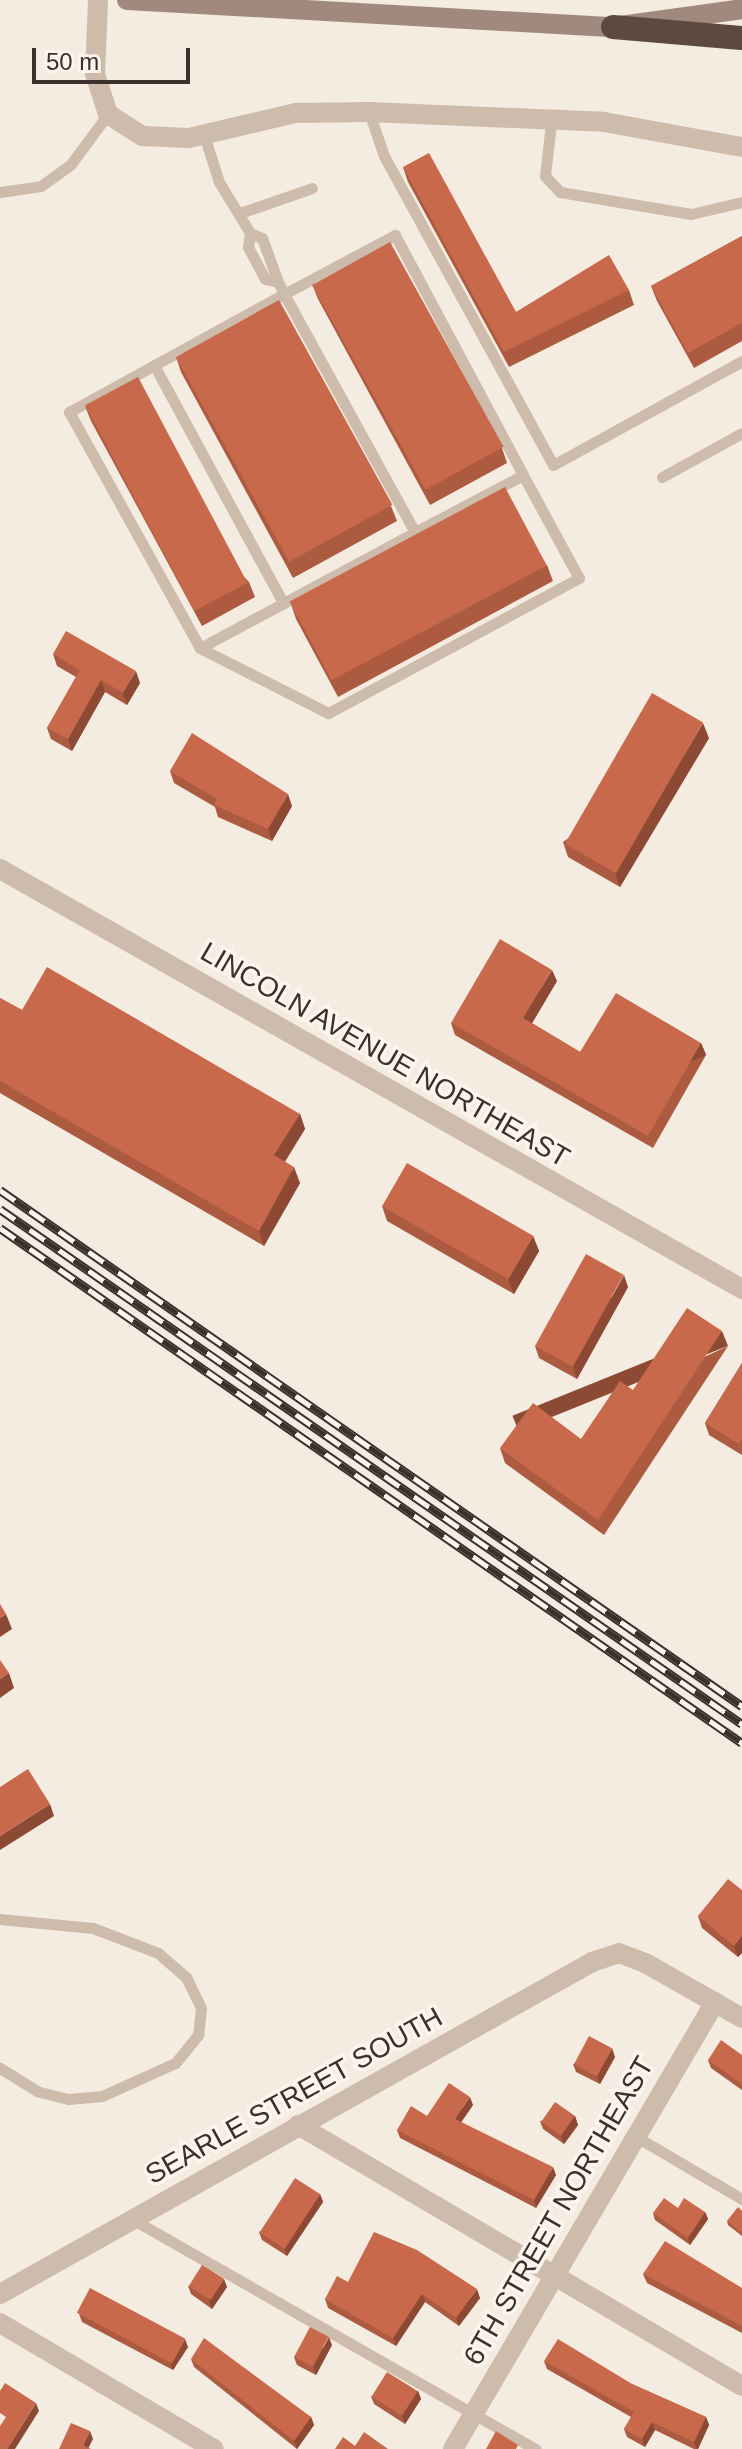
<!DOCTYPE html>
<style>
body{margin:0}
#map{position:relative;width:742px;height:2449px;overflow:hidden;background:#f4ebe1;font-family:Arial,sans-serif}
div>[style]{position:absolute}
.service>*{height:11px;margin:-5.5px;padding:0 5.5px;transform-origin:5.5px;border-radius:5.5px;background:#cdbbac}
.minor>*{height:20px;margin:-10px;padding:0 10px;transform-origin:10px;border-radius:10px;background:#cdbbac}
.tertiary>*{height:20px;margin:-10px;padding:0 10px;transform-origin:10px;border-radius:10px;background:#cdbbac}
.secondary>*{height:20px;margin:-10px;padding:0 10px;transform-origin:10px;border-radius:10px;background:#a18a7d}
.motorway>*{height:24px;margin:-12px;padding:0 12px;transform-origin:12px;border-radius:12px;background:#5c4a42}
.rail>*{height:9px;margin-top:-4.5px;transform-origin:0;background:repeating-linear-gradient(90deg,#fbf5ee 0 18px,#3b302b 0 36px);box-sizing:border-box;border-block:2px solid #3b302b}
.wall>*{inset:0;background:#ac5a40}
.shaded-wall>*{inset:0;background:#8c4a34;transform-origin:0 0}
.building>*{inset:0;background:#c8694b;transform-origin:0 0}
span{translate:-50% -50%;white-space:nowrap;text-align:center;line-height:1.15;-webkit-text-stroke:7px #fbf5ee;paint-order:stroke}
.street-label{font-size:28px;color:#3b302b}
.scale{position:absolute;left:32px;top:48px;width:158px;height:36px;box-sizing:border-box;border:4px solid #3b302b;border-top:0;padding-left:10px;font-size:24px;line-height:28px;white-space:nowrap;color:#3b302b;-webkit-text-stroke:6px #fbf5ee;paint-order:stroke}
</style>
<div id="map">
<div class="service">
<div style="left:369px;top:112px;width:46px;rotate:71.2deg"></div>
<div style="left:384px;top:156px;width:352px;rotate:61.3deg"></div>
<div style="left:553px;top:465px;width:216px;rotate:-28.8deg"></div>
<div style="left:551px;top:123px;width:53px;rotate:96.5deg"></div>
<div style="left:545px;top:176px;width:22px;rotate:47deg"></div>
<div style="left:560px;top:192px;width:133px;rotate:9.5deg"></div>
<div style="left:691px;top:214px;width:52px;rotate:-13.2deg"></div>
<div style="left:204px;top:135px;width:49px;rotate:72.3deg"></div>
<div style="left:219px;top:182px;width:60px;rotate:58.7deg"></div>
<div style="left:250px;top:233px;width:14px;rotate:98deg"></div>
<div style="left:248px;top:247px;width:36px;rotate:62deg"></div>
<div style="left:265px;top:279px;width:13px;rotate:13deg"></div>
<div style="left:0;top:192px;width:41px;rotate:-8.3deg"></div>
<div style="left:41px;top:186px;width:37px;rotate:-36deg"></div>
<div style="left:71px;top:164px;width:62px;rotate:-53.5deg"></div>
<div style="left:240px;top:213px;width:76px;rotate:-19.1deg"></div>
<div style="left:250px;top:233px;width:13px;rotate:23deg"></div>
<div style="left:262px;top:238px;width:47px;rotate:70deg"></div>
<div style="left:278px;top:282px;width:13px;rotate:63deg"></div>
<div style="left:284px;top:294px;width:272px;rotate:61.2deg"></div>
<div style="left:415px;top:532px;width:122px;rotate:-27.8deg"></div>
<div style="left:523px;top:475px;width:117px;rotate:61.5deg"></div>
<div style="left:579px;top:578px;width:285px;rotate:151.7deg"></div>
<div style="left:328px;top:713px;width:144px;rotate:-153.1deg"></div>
<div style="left:200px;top:648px;width:270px;rotate:-119deg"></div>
<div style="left:69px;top:412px;width:245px;rotate:-28.8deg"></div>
<div style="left:284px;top:294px;width:126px;rotate:-28deg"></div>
<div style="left:395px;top:235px;width:272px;rotate:61.9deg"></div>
<div style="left:154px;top:365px;width:271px;rotate:61.5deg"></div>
<div style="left:662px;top:477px;width:91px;rotate:-28.8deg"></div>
<div style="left:200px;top:648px;width:244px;rotate:-28.3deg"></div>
<div style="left:0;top:1919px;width:93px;rotate:5.5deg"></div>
<div style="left:93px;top:1928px;width:70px;rotate:21deg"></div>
<div style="left:158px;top:1953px;width:37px;rotate:41deg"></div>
<div style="left:186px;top:1977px;width:34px;rotate:64deg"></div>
<div style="left:201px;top:2008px;width:27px;rotate:96deg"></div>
<div style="left:198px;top:2035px;width:36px;rotate:129deg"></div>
<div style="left:175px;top:2063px;width:80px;rotate:155.7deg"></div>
<div style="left:102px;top:2096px;width:34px;rotate:175deg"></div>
<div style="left:68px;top:2099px;width:32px;rotate:-166deg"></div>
<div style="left:37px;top:2091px;width:44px;rotate:-148.1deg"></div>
<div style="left:635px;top:2136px;width:124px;rotate:30.5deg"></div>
<div style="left:132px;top:2219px;width:465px;rotate:29.7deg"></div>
</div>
<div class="minor">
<div style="left:298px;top:2125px;width:515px;rotate:30.45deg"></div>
<div style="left:0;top:2294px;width:679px;rotate:-29.28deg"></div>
<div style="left:592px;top:1962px;width:28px;rotate:-18deg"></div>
<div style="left:619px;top:1953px;width:30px;rotate:21deg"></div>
<div style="left:647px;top:1964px;width:109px;rotate:29.6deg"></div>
<div style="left:0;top:2323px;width:248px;rotate:30.5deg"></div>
<div style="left:453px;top:2449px;width:518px;rotate:-59.62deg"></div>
</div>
<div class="tertiary">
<div style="left:98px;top:0;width:74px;rotate:92.3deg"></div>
<div style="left:95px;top:74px;width:42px;rotate:72deg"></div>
<div style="left:108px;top:114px;width:40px;rotate:32.9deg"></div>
<div style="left:142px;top:136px;width:47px;rotate:2.4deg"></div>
<div style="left:189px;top:138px;width:110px;rotate:-13.2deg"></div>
<div style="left:296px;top:113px;width:73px;rotate:-0.8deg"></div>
<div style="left:369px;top:112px;width:235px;rotate:2.4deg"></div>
<div style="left:604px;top:122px;width:140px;rotate:10.3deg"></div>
<div style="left:0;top:869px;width:853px;rotate:29.51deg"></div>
</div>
<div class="secondary">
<div style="left:127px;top:0;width:487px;rotate:3.2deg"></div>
<div style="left:613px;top:27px;width:130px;rotate:-7.9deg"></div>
</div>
<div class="motorway">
<div style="left:613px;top:27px;width:129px;rotate:4.9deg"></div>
</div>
<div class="rail">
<div style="left:0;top:1190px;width:904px;rotate:34.82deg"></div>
<div style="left:0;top:1209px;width:903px;rotate:34.76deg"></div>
<div style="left:0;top:1228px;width:903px;rotate:34.76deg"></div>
</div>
<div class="wall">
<div style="clip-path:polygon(403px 167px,516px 312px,629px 290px,634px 305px,509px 367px,408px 182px)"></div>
<div style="clip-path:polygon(742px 236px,742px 341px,694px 368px,657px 301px,651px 286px)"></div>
<div style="clip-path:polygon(312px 284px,502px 448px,507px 463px,430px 505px,318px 299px)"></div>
<div style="clip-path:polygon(176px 357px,391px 506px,397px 521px,293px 578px,181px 372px)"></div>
<div style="clip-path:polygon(85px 406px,249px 582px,255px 597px,202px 626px,91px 421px)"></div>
<div style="clip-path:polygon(547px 565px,553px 581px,338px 697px,296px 619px,291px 604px)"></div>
<div style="clip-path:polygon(53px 654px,140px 683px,127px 705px,105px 692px,72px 751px,51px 739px,47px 728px,76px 677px,57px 666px)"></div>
<div style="clip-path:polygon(709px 738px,620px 887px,568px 857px,563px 842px)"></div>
<div style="clip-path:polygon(170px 771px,292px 806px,272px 841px,218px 817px,215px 807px,174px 783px)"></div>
<div style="clip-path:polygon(557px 981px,532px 1023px,580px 1052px,701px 1043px,706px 1055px,653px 1148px,455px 1035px,451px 1023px)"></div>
<div style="clip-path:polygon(0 998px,22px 1010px,300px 1114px,305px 1129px,285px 1162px,300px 1183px,264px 1246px,0 1093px)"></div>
<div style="clip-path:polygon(382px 1206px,533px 1236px,539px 1251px,514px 1294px,387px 1221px)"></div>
<div style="clip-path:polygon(628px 1287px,577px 1379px,539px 1358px,535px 1346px)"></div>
<div style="clip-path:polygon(728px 1346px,604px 1535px,505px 1463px,500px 1448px,581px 1439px,633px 1390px)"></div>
<div style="clip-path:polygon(742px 1363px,742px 1455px,709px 1435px,705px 1423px)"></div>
<div style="clip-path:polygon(742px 1890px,742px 1953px,738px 1957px,702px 1928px,698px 1916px)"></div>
<div style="clip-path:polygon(742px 2055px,742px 2090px,711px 2068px,708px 2060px)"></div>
<div style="clip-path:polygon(615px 2057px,600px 2084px,576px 2072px,573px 2064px)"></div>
<div style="clip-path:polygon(473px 2105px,461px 2122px,556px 2175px,536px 2208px,400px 2138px,397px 2130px,427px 2116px)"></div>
<div style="clip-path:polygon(575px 2116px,578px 2125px,564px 2144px,543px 2129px,540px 2121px)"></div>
<div style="clip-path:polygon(320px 2194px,323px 2202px,287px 2256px,262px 2240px,259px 2232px)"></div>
<div style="clip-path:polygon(742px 2211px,742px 2236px,728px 2225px,727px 2221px)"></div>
<div style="clip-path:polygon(705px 2212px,708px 2219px,690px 2245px,655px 2220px,653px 2213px)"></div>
<div style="clip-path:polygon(643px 2274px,742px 2288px,742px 2333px,647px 2283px)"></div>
<div style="clip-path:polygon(348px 2282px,480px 2298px,459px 2326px,425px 2302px,396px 2346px,328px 2308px,325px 2299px)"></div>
<div style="clip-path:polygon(188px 2286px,227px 2287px,212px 2309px,191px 2294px)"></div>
<div style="clip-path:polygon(79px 2314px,188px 2347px,173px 2370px,82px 2322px)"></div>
<div style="clip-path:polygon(332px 2345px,316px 2375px,297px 2365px,294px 2357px)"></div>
<div style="clip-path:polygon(191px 2359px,311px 2417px,314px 2425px,297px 2449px,194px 2367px)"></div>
<div style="clip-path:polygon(544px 2361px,632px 2384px,706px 2417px,709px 2425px,698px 2449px,694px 2449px,655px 2430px,645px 2447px,627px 2437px,624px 2429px,631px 2417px,547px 2369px)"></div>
<div style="clip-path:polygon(418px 2391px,421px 2399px,405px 2424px,374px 2404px,371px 2396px)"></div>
</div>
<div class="shaded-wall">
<div style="clip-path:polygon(136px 671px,140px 683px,127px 705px,123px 693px)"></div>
<div style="clip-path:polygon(101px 680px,105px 692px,72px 751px,68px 739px)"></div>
<div style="clip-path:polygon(703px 723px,709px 738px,620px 887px,615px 872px)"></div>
<div style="clip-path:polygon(288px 794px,292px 806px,272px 841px,268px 829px)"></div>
<div style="clip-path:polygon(552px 970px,557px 981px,528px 1030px,523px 1018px)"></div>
<div style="left:701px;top:1043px;width:13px;height:107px;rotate:67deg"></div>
<div style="clip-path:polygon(300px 1114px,305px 1129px,279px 1170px,274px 1155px)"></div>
<div style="clip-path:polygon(294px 1167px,300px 1183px,264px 1246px,259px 1231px)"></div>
<div style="clip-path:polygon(533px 1236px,539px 1251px,514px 1294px,508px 1279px)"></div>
<div style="clip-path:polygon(624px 1275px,628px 1287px,577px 1379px,573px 1367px)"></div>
<div style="left:722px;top:1331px;width:16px;height:226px;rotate:68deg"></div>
<div style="clip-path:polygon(6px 1614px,12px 1629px,0 1637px,0 1618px)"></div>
<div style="clip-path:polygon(9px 1673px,14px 1688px,0 1698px,0 1679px)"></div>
<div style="clip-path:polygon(50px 1804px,54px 1816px,0 1850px,0 1836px)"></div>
<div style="clip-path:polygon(742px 1936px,742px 1953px,738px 1957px,734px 1946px)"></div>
<div style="clip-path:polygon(612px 2048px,615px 2057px,600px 2084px,597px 2076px)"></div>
<div style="clip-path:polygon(470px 2097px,473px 2105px,458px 2127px,455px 2119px)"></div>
<div style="clip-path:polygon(575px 2116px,578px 2125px,564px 2144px,561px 2136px)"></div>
<div style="clip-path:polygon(553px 2167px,556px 2175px,536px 2208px,534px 2200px)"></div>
<div style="clip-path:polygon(320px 2194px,323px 2202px,287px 2256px,284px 2248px)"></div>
<div style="clip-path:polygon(705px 2212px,708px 2219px,690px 2245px,688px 2238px)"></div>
<div style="clip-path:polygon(224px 2279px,227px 2287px,212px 2309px,209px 2301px)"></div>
<div style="clip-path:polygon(477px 2289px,480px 2298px,459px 2326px,456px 2318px)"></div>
<div style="clip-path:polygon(422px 2294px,425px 2302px,396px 2346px,393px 2338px)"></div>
<div style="clip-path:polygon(329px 2337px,332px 2345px,316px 2375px,313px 2367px)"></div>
<div style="clip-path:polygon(185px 2339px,188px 2347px,173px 2370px,170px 2362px)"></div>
<div style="clip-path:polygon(418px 2391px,421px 2399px,405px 2424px,402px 2415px)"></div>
<div style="clip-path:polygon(36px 2403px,39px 2411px,15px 2449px,7px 2449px)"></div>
<div style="clip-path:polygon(311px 2417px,314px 2425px,297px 2449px,294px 2441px)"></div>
<div style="clip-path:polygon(706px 2417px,709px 2425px,698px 2449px,697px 2449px,694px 2442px)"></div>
<div style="clip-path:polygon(652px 2422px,655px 2430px,645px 2447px,642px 2439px)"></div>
<div style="clip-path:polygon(90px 2431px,93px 2439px,88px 2449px,83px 2445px)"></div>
</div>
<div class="building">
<div style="clip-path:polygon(429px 153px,516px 312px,609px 255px,629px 290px,504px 352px,403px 167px)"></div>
<div style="clip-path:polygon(742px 236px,742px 323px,688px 353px,651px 286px)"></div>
<div style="left:390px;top:242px;width:234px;height:89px;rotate:61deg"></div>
<div style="left:279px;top:300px;width:234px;height:118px;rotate:61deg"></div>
<div style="left:138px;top:377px;width:233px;height:60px;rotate:62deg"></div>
<div style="left:505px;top:487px;width:89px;height:244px;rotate:62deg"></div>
<div style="clip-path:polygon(66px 631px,136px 671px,123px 693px,101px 680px,68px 739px,47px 728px,80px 670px,53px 654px)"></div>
<div style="left:652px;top:693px;width:59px;height:174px;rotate:30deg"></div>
<div style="clip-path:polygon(192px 733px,288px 794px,268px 829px,214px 805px,217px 799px,170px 771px)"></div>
<div style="clip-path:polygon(500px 939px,552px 970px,523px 1018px,580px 1052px,616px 993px,701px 1043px,648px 1136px,451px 1023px)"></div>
<div style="clip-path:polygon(47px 967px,300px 1114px,274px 1155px,294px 1167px,259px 1231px,0 1081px,0 998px,22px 1010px)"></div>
<div style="left:407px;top:1163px;width:146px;height:50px;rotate:30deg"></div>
<div style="left:586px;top:1254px;width:43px;height:105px;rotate:29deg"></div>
<div style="clip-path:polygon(687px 1308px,722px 1331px,598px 1520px,500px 1448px,533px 1403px,581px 1439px,620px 1381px,633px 1390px)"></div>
<div style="clip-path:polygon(742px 1363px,742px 1439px,739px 1444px,705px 1423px)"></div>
<div style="clip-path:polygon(0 1604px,6px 1614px,0 1618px)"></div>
<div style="clip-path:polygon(0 1660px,9px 1673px,0 1679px)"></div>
<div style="clip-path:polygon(28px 1769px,50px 1804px,0 1836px,0 1787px)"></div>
<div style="clip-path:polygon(728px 1879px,742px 1890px,742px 1936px,734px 1946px,698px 1916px)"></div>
<div style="left:589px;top:2036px;width:26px;height:32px;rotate:28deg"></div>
<div style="clip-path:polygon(721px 2040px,742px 2055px,742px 2084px,708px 2060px)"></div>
<div style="clip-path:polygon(449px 2083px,470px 2097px,455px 2119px,553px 2167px,534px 2200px,397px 2130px,411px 2106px,427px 2116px)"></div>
<div style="left:555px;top:2102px;width:24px;height:24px;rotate:35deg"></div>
<div style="left:295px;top:2178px;width:30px;height:65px;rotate:33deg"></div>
<div style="clip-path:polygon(664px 2198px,678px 2208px,684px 2198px,705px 2212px,688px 2238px,653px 2213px)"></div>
<div style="clip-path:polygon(738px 2207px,742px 2211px,742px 2233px,727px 2221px)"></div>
<div style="clip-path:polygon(374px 2232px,417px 2250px,477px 2289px,456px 2318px,422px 2294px,393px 2338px,325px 2299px,337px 2276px,348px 2282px)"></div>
<div style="clip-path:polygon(665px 2241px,742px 2288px,742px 2326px,643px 2274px)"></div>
<div style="left:202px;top:2265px;width:26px;height:25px;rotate:32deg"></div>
<div style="left:90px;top:2288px;width:108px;height:28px;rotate:28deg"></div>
<div style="left:310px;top:2327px;width:21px;height:34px;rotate:28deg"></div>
<div style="clip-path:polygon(204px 2338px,311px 2417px,294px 2441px,191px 2359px)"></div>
<div style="clip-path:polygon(558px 2339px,632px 2384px,706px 2417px,694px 2442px,652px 2422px,642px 2439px,624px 2429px,634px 2412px,544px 2361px)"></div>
<div style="left:387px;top:2372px;width:36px;height:29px;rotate:32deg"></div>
<div style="clip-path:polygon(5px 2383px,36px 2403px,7px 2449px,0 2449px,0 2426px,6px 2417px,0 2413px,0 2391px)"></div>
<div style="clip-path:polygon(71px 2423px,90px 2431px,83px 2445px,91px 2449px,59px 2449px)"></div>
<div style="clip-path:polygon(496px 2431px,518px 2445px,516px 2449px,486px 2449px)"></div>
<div style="clip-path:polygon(364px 2432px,388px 2449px,335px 2449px,343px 2437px,355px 2446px)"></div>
</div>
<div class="street-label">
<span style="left:385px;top:1055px;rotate:30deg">LINCOLN AVENUE NORTHEAST</span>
<span style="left:294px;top:2096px;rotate:-29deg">SEARLE STREET SOUTH</span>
<span style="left:559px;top:2211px;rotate:-60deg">6TH STREET NORTHEAST</span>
</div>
<div class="scale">50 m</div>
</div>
